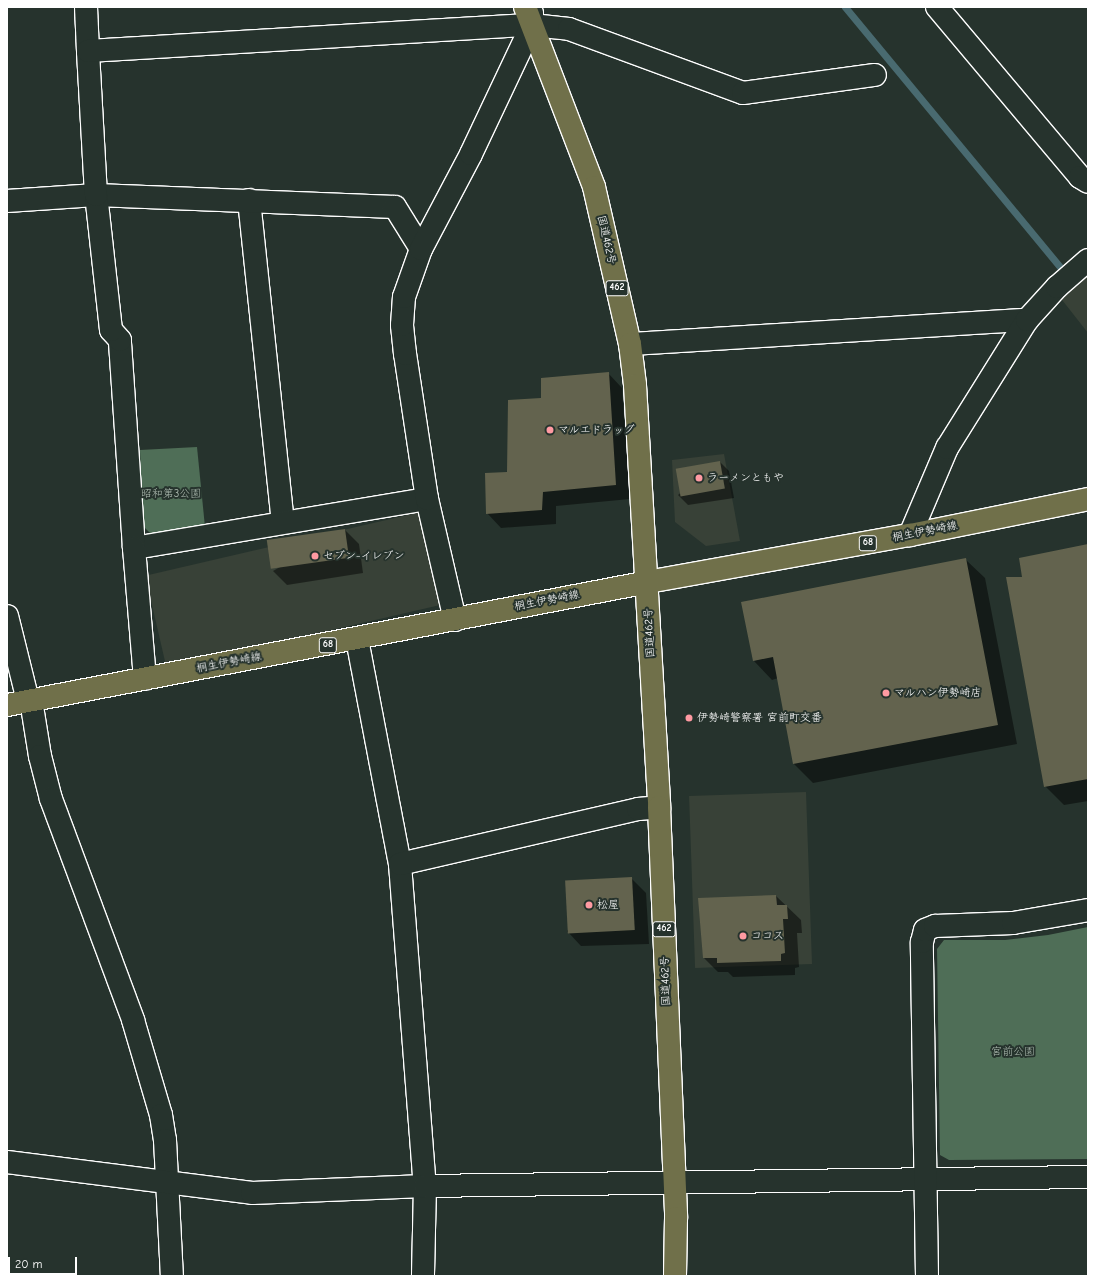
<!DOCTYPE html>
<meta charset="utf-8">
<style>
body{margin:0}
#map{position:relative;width:1095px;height:1283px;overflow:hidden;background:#26332d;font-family:"Comic Neue","Klee One",sans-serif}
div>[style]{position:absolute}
.built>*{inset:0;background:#384137;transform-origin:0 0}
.green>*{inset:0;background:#4f6e57}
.shadow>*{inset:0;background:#0007}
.stream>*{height:7px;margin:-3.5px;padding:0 3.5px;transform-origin:3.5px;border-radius:3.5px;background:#496a70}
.building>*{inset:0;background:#63634e;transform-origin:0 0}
.roads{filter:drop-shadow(1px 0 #fff) drop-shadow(-1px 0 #fff) drop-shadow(0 1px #fff) drop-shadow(0 -1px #fff)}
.minor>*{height:22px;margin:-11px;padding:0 11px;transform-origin:11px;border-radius:11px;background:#26332d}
.major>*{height:22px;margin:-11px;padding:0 11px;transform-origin:11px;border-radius:11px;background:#70704a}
.highway>*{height:22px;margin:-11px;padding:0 11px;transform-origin:11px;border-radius:11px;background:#70704a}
.dots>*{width:11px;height:11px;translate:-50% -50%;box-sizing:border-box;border:2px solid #26332d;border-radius:50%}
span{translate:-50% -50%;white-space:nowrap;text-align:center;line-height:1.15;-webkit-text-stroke:4px #26332d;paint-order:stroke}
.shield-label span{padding:1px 3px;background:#26332d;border:1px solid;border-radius:3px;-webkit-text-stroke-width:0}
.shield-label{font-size:10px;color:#fff;font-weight:700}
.street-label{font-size:11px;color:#fff}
.poi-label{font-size:11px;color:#fff}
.left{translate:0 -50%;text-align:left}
.park-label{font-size:11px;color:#b0beb3}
.frame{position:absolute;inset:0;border:8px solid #fff;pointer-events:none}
.scale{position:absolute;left:8px;top:1257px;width:69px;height:18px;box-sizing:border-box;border:2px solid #fff;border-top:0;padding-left:5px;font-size:12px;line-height:14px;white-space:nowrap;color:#fff;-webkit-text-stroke:3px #26332d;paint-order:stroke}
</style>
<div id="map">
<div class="built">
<div style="clip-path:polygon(1088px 272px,1088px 333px,1059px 296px)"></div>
<div style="clip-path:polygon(724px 454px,740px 541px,706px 546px,675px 522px,672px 460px)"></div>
<div style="left:421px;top:512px;width:95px;height:283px;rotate:77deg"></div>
<div style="left:806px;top:792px;width:172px;height:117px;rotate:88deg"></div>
</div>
<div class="green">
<div style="clip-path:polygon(197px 447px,205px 527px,152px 535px,143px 526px,140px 450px)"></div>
<div style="clip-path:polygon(1088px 927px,1088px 1159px,949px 1160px,940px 1155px,937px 949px,944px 940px,1005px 940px,1048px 935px)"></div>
</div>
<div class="shadow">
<div style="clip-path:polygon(608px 373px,622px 388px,630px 499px,556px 506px,556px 524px,501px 528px,487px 513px,542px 399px)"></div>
<div style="clip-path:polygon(720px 462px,729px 471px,734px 498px,688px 505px,678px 495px)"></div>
<div style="clip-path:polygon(345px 530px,359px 544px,363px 573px,287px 585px,273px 571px)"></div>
<div style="clip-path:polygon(1088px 545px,1088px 801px,1064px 805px,1045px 786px,1024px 577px)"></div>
<div style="clip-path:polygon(966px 560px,985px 578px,1017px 744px,813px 783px,794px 764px,778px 678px,772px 680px,754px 661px)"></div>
<div style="clip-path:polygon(631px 878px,646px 893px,649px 944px,581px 946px,567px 931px)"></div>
<div style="clip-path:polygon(776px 896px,801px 920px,802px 933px,797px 933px,799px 967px,795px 968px,795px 975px,733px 977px,728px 972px,718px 972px,704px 958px)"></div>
</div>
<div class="stream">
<div style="left:845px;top:7px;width:339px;rotate:50.4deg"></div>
</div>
<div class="building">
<div style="clip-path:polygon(609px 372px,616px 485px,543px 492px,542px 510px,486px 514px,485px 473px,507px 472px,508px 400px,541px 398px,541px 378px)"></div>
<div style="left:720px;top:461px;width:28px;height:45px;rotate:80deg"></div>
<div style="left:345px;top:529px;width:29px;height:79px;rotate:82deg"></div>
<div style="clip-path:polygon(1088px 544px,1088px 779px,1044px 787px,1006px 577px,1022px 577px,1019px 558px)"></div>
<div style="clip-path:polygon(966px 558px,998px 725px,793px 764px,773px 657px,753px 661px,741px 602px)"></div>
<div style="left:632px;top:877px;width:53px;height:67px;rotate:87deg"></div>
<div style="clip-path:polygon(776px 895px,777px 905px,787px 905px,788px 919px,783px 919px,785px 953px,781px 954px,781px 961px,717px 963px,717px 958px,703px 958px,698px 898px)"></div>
</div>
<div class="roads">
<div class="minor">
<div style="left:86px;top:7px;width:44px;rotate:87.4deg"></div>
<div style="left:937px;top:7px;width:222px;rotate:49.9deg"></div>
<div style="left:1080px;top:177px;width:9px;rotate:32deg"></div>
<div style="left:249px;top:200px;width:324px;rotate:84deg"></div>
<div style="left:7px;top:201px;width:89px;rotate:-3.9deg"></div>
<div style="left:96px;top:195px;width:299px;rotate:2.3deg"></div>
<div style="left:395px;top:207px;width:49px;rotate:58.2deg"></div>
<div style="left:630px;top:344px;width:398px;rotate:-3.5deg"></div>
<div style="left:427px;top:499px;width:297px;rotate:170.5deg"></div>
<div style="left:134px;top:548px;width:208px;rotate:-93.9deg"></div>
<div style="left:120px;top:340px;width:13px;rotate:-132deg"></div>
<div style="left:111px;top:330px;width:136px;rotate:-96.3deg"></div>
<div style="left:96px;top:195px;width:144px;rotate:-93.2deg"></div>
<div style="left:88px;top:51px;width:445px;rotate:-3.4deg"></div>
<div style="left:532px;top:25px;width:37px;rotate:6deg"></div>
<div style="left:569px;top:29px;width:185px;rotate:20.2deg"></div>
<div style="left:743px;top:93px;width:133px;rotate:-7.8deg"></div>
<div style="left:910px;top:535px;width:95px;rotate:-67deg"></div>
<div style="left:947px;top:448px;width:151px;rotate:-58deg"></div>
<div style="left:1027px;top:320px;width:45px;rotate:-47.7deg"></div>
<div style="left:1057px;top:287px;width:41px;rotate:-41.1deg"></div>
<div style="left:134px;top:548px;width:131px;rotate:85.2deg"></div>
<div style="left:7px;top:616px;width:88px;rotate:76.1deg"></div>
<div style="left:455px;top:620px;width:124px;rotate:-103deg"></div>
<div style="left:427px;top:499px;width:147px;rotate:-98.6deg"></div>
<div style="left:405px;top:354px;width:29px;rotate:-96deg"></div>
<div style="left:402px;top:325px;width:28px;rotate:-86deg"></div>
<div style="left:404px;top:297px;width:51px;rotate:-70.5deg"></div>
<div style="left:421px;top:249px;width:107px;rotate:-62.2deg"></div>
<div style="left:471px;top:154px;width:143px;rotate:-64.7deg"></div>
<div style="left:532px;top:25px;width:12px;rotate:-90deg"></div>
<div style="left:357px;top:639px;width:229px;rotate:79.2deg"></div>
<div style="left:400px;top:864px;width:323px;rotate:85.6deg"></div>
<div style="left:425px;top:1186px;width:90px;rotate:91.3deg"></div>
<div style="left:31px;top:700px;width:57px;rotate:80.9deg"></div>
<div style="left:40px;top:756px;width:44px;rotate:75.7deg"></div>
<div style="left:51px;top:799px;width:236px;rotate:69.6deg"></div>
<div style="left:133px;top:1020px;width:99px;rotate:73.6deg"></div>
<div style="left:161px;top:1115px;width:25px;rotate:81deg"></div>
<div style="left:165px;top:1140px;width:136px;rotate:87.1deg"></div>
<div style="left:400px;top:864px;width:244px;rotate:-13deg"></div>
<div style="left:638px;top:809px;width:21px;rotate:-5deg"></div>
<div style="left:7px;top:1162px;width:247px;rotate:7.2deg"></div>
<div style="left:252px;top:1193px;width:173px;rotate:-2.3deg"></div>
<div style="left:425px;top:1186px;width:663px;rotate:-0.78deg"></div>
<div style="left:927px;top:1276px;width:334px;rotate:-90.9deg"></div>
<div style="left:922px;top:942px;width:12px;rotate:-76deg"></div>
<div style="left:925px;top:930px;width:11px;rotate:-22deg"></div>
<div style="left:935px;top:926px;width:78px;rotate:-2.2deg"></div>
<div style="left:1013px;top:923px;width:76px;rotate:-9.8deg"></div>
</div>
<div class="major">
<div style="left:7px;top:705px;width:653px;rotate:-10.86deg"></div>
<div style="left:648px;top:582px;width:266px;rotate:-10.2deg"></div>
<div style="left:910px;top:535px;width:182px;rotate:-11.4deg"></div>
</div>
<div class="highway">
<div style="left:525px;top:7px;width:193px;rotate:69deg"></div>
<div style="left:594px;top:187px;width:161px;rotate:77.1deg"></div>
<div style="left:630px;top:344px;width:41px;rotate:83deg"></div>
<div style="left:635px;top:385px;width:423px;rotate:86.7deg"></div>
<div style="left:659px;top:807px;width:411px;rotate:87.6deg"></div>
<div style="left:676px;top:1218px;width:58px;rotate:91deg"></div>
</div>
</div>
<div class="dots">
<div style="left:550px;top:430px;background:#ff9aa2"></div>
<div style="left:699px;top:478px;background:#ff9aa2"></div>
<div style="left:315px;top:556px;background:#ff9aa2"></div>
<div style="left:886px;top:693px;background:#ff9aa2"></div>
<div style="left:689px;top:718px;background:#ff9aa2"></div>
<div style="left:589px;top:905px;background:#ff9aa2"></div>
<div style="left:743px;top:936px;background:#ff9aa2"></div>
</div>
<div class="shield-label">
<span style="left:617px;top:288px">462</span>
<span style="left:868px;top:543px">68</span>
<span style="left:328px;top:645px">68</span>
<span style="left:664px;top:929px">462</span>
</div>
<div class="street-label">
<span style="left:606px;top:240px;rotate:77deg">国道462号</span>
<span style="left:925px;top:532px;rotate:-11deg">桐生伊勢崎線</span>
<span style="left:547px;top:601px;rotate:-11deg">桐生伊勢崎線</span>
<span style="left:650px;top:633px;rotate:-93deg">国道462号</span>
<span style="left:229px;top:663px;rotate:-11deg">桐生伊勢崎線</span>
<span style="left:666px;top:981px;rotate:-92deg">国道462号</span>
</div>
<div class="poi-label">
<span class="left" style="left:558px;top:430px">マルエドラッグ</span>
<span class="left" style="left:707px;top:478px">ラーメンともや</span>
<span class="left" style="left:323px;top:556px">セブン-イレブン</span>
<span class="left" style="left:894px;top:693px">マルハン伊勢崎店</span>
<span class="left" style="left:697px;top:718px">伊勢崎警察署 宮前町交番</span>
<span class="left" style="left:597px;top:905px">松屋</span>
<span class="left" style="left:751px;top:936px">ココス</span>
</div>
<div class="park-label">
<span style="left:171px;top:494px">昭和第3公園</span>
<span style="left:1013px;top:1052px">宮前公園</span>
</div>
<div class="frame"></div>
<div class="scale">20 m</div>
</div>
